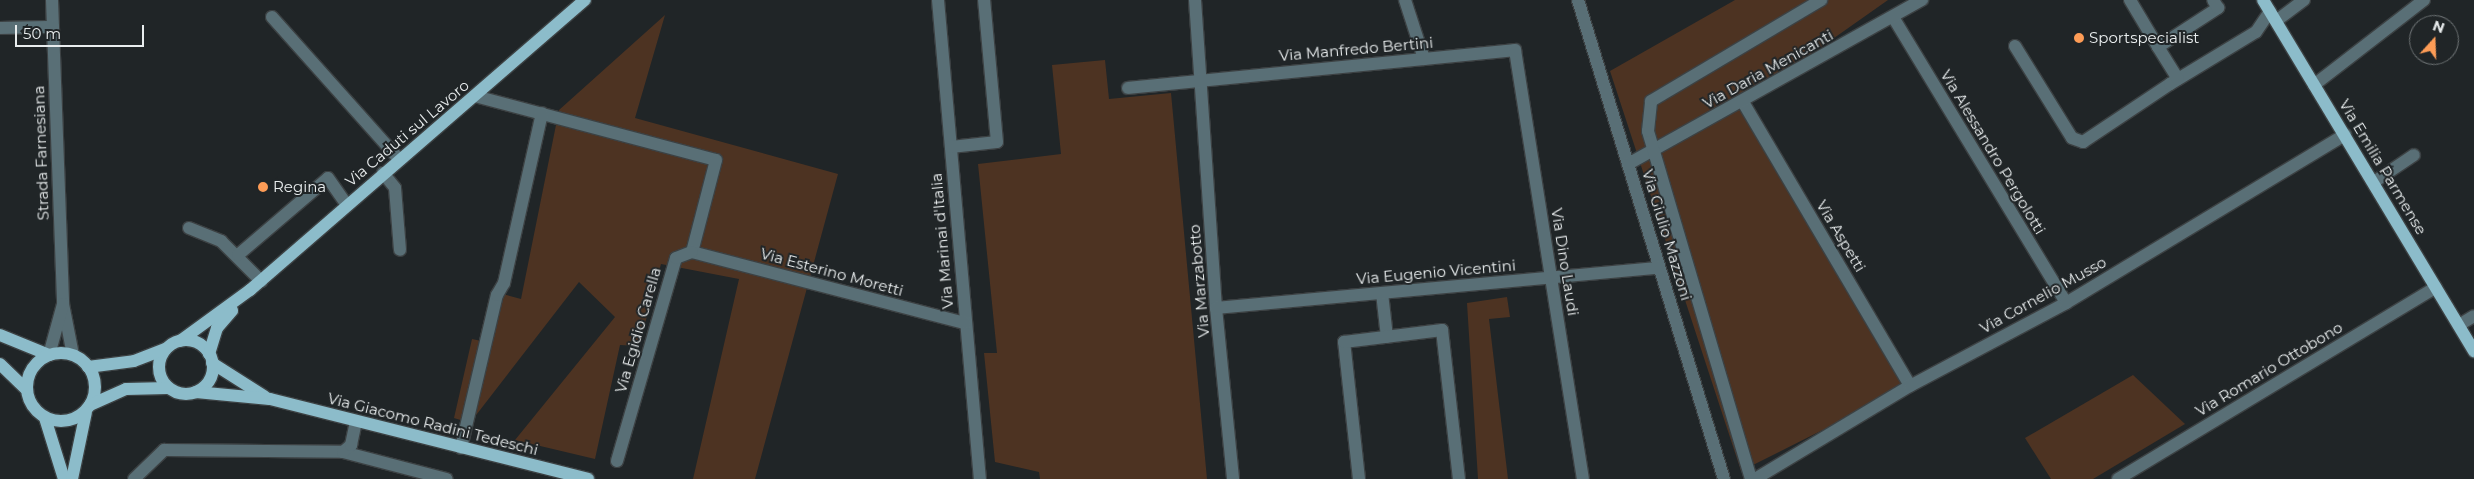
<!DOCTYPE html>
<style>
body{margin:0}
#map{position:relative;width:2474px;height:479px;overflow:hidden;background:#202527;font-family:Montserrat,sans-serif}
div>[style]{position:absolute}
.green>*{inset:0;background:#4d3322}
.roads{filter:drop-shadow(1px 0 #3c4143) drop-shadow(-1px 0 #3c4143) drop-shadow(0 1px #3c4143) drop-shadow(0 -1px #3c4143)}
.minor>*{height:12px;margin:-6px;padding:0 6px;transform-origin:6px;border-radius:6px;background:#596f76}
.major>*{height:12px;margin:-6px;padding:0 6px;transform-origin:6px;border-radius:6px;background:#8cbcca}
.major>.ring{margin:-6px;padding:0;box-sizing:content-box;background:none;border:12px solid #8cbcca;border-radius:50%}
.dots>*{width:14px;height:14px;translate:-50% -50%;box-sizing:border-box;border:2px solid #202527;border-radius:50%}
span{translate:-50% -50%;white-space:nowrap;text-align:center;line-height:1.15;-webkit-text-stroke:4px #202527;paint-order:stroke}
.poi-label{font-size:15px;color:#e9edee}
.left{translate:0 -50%;text-align:left}
.street-label{font-size:15px;color:#e9edee}
.north{position:absolute;left:2409px;top:15px;width:50px;height:50px;box-sizing:border-box;background:#202527;border:1px solid #707577;border-radius:50%;rotate:20deg;font-size:14px;font-weight:700;line-height:20px;text-align:center;color:#e9edee}
.north::after{content:'';display:block;margin:auto;width:18px;height:22px;background:#fd9c56;clip-path:polygon(50% 0,100% 100%,50% 72%,0 100%)}
.scale{position:absolute;left:15px;top:25px;width:129px;height:22px;box-sizing:border-box;border:2px solid #e9edee;border-top:0;padding-left:6px;font-size:15px;line-height:18px;white-space:nowrap;color:#e9edee;-webkit-text-stroke:4px #202527;paint-order:stroke}
</style>
<div id="map">
<div class="green">
<div style="clip-path:polygon(1735px 0,1888px 0,1743px 102px,1910px 386px,1741px 471px,1610px 71px)"></div>
<div style="clip-path:polygon(665px 15px,635px 118px,838px 174px,755px 479px,693px 479px,739px 279px,661px 264px,639px 346px,620px 345px,595px 459px,515px 440px,615px 317px,579px 282px,470px 423px,454px 418px,472px 339px,491px 343px,503px 294px,521px 299px,559px 110px)"></div>
<div style="clip-path:polygon(1105px 60px,1109px 99px,1171px 93px,1207px 479px,1040px 479px,1039px 472px,995px 462px,984px 353px,997px 353px,978px 164px,1061px 154px,1052px 65px)"></div>
<div style="clip-path:polygon(1507px 297px,1510px 317px,1489px 319px,1508px 479px,1478px 479px,1467px 303px)"></div>
<div style="clip-path:polygon(2133px 375px,2185px 424px,2093px 479px,2051px 479px,2025px 438px)"></div>
</div>
<div class="roads">
<div class="minor">
<div style="left:52px;top:0;width:304px;rotate:87.9deg"></div>
<div style="left:63px;top:304px;width:52px;rotate:78.9deg"></div>
<div style="left:938px;top:0;width:481px;rotate:85deg"></div>
<div style="left:1195px;top:0;width:309px;rotate:86.1deg"></div>
<div style="left:1216px;top:308px;width:172px;rotate:84.3deg"></div>
<div style="left:1405px;top:0;width:62px;rotate:72.1deg"></div>
<div style="left:1578px;top:0;width:501px;rotate:73.05deg"></div>
<div style="left:2130px;top:0;width:55px;rotate:59.2deg"></div>
<div style="left:272px;top:17px;width:191px;rotate:48.2deg"></div>
<div style="left:1893px;top:17px;width:334px;rotate:58.8deg"></div>
<div style="left:2276px;top:21px;width:35px;rotate:-37deg"></div>
<div style="left:0;top:28px;width:53px;rotate:-1.1deg"></div>
<div style="left:2015px;top:46px;width:108px;rotate:58.2deg"></div>
<div style="left:2072px;top:138px;width:12px;rotate:20deg"></div>
<div style="left:2083px;top:142px;width:105px;rotate:-33.7deg"></div>
<div style="left:2170px;top:84px;width:100px;rotate:-31.2deg"></div>
<div style="left:2256px;top:32px;width:25px;rotate:-56deg"></div>
<div style="left:2178px;top:79px;width:38px;rotate:-122deg"></div>
<div style="left:2158px;top:47px;width:72px;rotate:-33deg"></div>
<div style="left:2218px;top:8px;width:9px;rotate:-122deg"></div>
<div style="left:2314px;top:85px;width:139px;rotate:-37.7deg"></div>
<div style="left:1128px;top:88px;width:389px;rotate:-5.6deg"></div>
<div style="left:1515px;top:50px;width:434px;rotate:81deg"></div>
<div style="left:475px;top:96px;width:249px;rotate:14.9deg"></div>
<div style="left:716px;top:160px;width:95px;rotate:104.6deg"></div>
<div style="left:1743px;top:102px;width:329px;rotate:59.5deg"></div>
<div style="left:951px;top:147px;width:46px;rotate:-6.2deg"></div>
<div style="left:997px;top:142px;width:143px;rotate:-95.2deg"></div>
<div style="left:1628px;top:164px;width:337px;rotate:-29.2deg"></div>
<div style="left:383px;top:173px;width:19px;rotate:51deg"></div>
<div style="left:395px;top:188px;width:62px;rotate:85.4deg"></div>
<div style="left:2374px;top:182px;width:48px;rotate:-34deg"></div>
<div style="left:189px;top:228px;width:35px;rotate:22deg"></div>
<div style="left:221px;top:241px;width:57px;rotate:45deg"></div>
<div style="left:692px;top:252px;width:282px;rotate:14.6deg"></div>
<div style="left:238px;top:255px;width:118px;rotate:-40.5deg"></div>
<div style="left:328px;top:178px;width:33px;rotate:55deg"></div>
<div style="left:1382px;top:293px;width:44px;rotate:83.5deg"></div>
<div style="left:1216px;top:308px;width:445px;rotate:-5.2deg"></div>
<div style="left:2459px;top:325px;width:17px;rotate:-31deg"></div>
<div style="left:49px;top:355px;width:53px;rotate:-74.6deg"></div>
<div style="left:461px;top:448px;width:157px;rotate:-76.8deg"></div>
<div style="left:497px;top:295px;width:14px;rotate:-60deg"></div>
<div style="left:504px;top:283px;width:174px;rotate:-77.4deg"></div>
<div style="left:343px;top:452px;width:107px;rotate:14.6deg"></div>
<div style="left:617px;top:461px;width:211px;rotate:-73.8deg"></div>
<div style="left:676px;top:258px;width:17px;rotate:-21deg"></div>
<div style="left:134px;top:479px;width:42px;rotate:-44deg"></div>
<div style="left:164px;top:450px;width:179px;rotate:0.6deg"></div>
<div style="left:343px;top:452px;width:11px;rotate:-41deg"></div>
<div style="left:351px;top:445px;width:24px;rotate:-78deg"></div>
<div style="left:1359px;top:479px;width:138px;rotate:-96.2deg"></div>
<div style="left:1344px;top:342px;width:99px;rotate:-7deg"></div>
<div style="left:1442px;top:330px;width:150px;rotate:83.5deg"></div>
<div style="left:1751px;top:479px;width:363px;rotate:-106.5deg"></div>
<div style="left:1648px;top:131px;width:30px;rotate:-84deg"></div>
<div style="left:1651px;top:101px;width:198px;rotate:-30.7deg"></div>
<div style="left:1755px;top:479px;width:181px;rotate:-31deg"></div>
<div style="left:1910px;top:386px;width:177px;rotate:-28deg"></div>
<div style="left:2066px;top:303px;width:326px;rotate:-31.1deg"></div>
<div style="left:2118px;top:479px;width:371px;rotate:-31.1deg"></div>
</div>
<div class="major">
<div style="left:2263px;top:0;width:410px;rotate:59deg"></div>
<div style="left:0;top:335px;width:53px;rotate:22.2deg"></div>
<div class="ring" style="left:159px;top:340px;width:42px;height:42px"></div>
<div style="left:180px;top:341px;width:87px;rotate:-36.1deg"></div>
<div style="left:250px;top:290px;width:443px;rotate:-40.9deg"></div>
<div class="ring" style="left:27px;top:353px;width:56px;height:56px"></div>
<div style="left:209px;top:354px;width:27px;rotate:-73deg"></div>
<div style="left:217px;top:328px;width:23px;rotate:-49deg"></div>
<div style="left:212px;top:363px;width:62px;rotate:32.4deg"></div>
<div style="left:0;top:364px;width:36px;rotate:44deg"></div>
<div style="left:88px;top:367px;width:46px;rotate:-7.4deg"></div>
<div style="left:134px;top:361px;width:33px;rotate:-21deg"></div>
<div style="left:196px;top:392px;width:74px;rotate:5.4deg"></div>
<div style="left:270px;top:399px;width:328px;rotate:14.1deg"></div>
<div style="left:90px;top:405px;width:39px;rotate:-24deg"></div>
<div style="left:126px;top:389px;width:42px;rotate:-1.4deg"></div>
<div style="left:45px;top:418px;width:64px;rotate:72.7deg"></div>
<div style="left:72px;top:479px;width:68px;rotate:-78.2deg"></div>
</div>
</div>
<div class="dots">
<div style="left:2079px;top:38px;background:#fd9c56"></div>
<div style="left:263px;top:187px;background:#fd9c56"></div>
</div>
<div class="poi-label">
<span class="left" style="left:2089px;top:38px">Sportspecialist</span>
<span class="left" style="left:273px;top:187px">Regina</span>
</div>
<div class="street-label">
<span style="left:1356px;top:49px;rotate:-5deg">Via Manfredo Bertini</span>
<span style="left:1768px;top:69px;rotate:-29deg">Via Daria Menicanti</span>
<span style="left:407px;top:133px;rotate:-40deg">Via Caduti sul Lavoro</span>
<span style="left:1993px;top:152px;rotate:59deg">Via Alessandro Pergolotti</span>
<span style="left:41px;top:153px;rotate:-92deg">Strada Farnesiana</span>
<span style="left:2383px;top:167px;rotate:59deg">Via Emilia Parmense</span>
<span style="left:1667px;top:235px;rotate:73deg">Via Giulio Mazzoni</span>
<span style="left:1841px;top:236px;rotate:59deg">Via Aspetti</span>
<span style="left:942px;top:241px;rotate:-95deg">Via Marinai d'Italia</span>
<span style="left:1565px;top:262px;rotate:81deg">Via Dino Laudi</span>
<span style="left:832px;top:272px;rotate:15deg">Via Esterino Moretti</span>
<span style="left:1436px;top:272px;rotate:-5deg">Via Eugenio Vicentini</span>
<span style="left:1199px;top:281px;rotate:-95deg">Via Marzabotto</span>
<span style="left:2043px;top:295px;rotate:-29deg">Via Cornelio Musso</span>
<span style="left:638px;top:330px;rotate:-74deg">Via Egidio Carella</span>
<span style="left:2269px;top:369px;rotate:-31deg">Via Romario Ottobono</span>
<span style="left:433px;top:424px;rotate:14deg">Via Giacomo Radini Tedeschi</span>
</div>
<div class="north">N</div>
<div class="scale">50 m</div>
</div>
